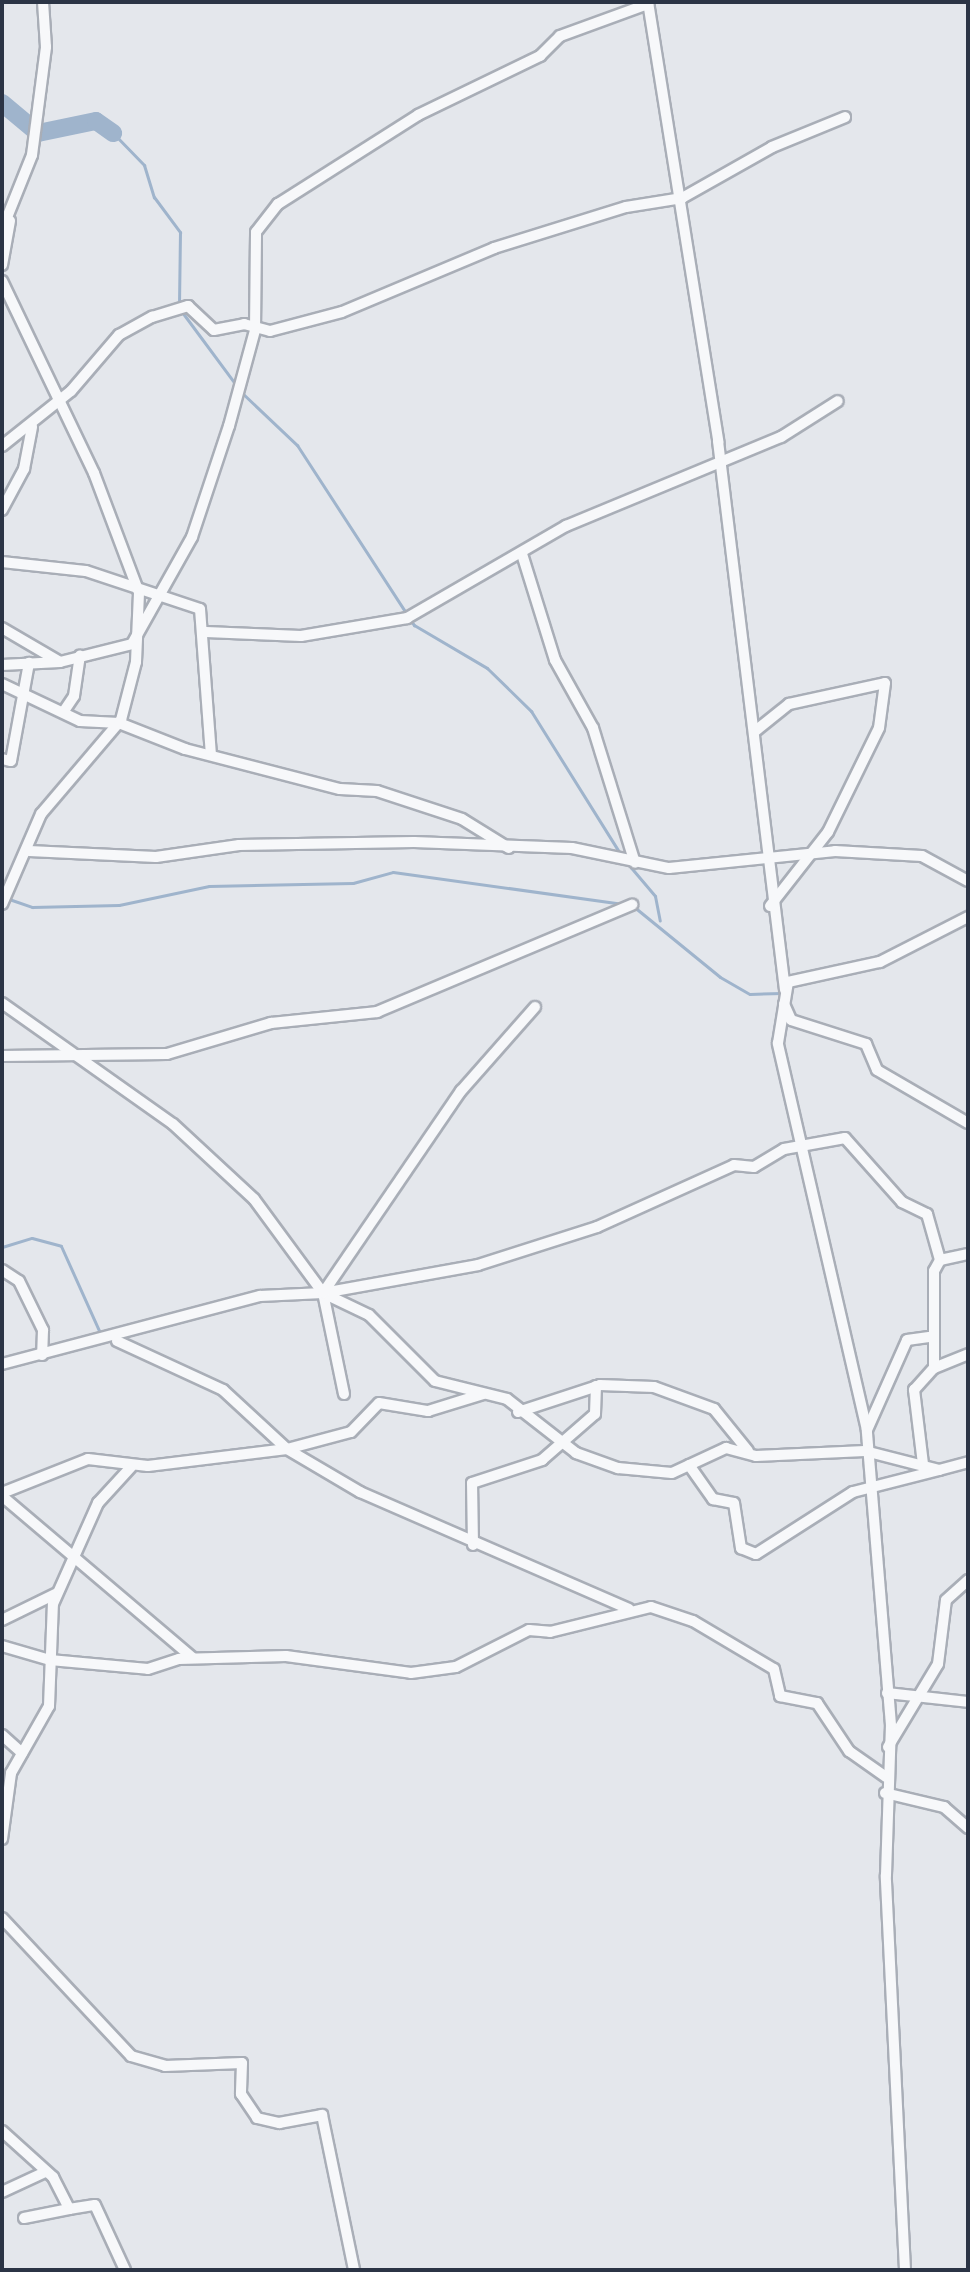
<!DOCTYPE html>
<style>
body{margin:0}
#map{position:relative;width:970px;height:2272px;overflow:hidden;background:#e4e7ec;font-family:Arial,sans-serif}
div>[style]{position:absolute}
.stream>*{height:3px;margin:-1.5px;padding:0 1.5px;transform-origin:1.5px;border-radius:1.5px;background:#9fb4cc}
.river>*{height:18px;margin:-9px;padding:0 9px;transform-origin:9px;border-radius:9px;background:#9fb4cc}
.roads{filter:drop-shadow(2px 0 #a9aeb7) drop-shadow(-2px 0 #a9aeb7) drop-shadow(0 2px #a9aeb7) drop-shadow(0 -2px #a9aeb7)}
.minor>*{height:10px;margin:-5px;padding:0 5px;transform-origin:5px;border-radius:5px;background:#f7f8fa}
span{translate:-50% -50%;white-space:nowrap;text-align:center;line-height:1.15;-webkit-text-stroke:8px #f4f6f9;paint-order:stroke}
.frame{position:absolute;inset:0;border:4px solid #2b3445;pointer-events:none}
</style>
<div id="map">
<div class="stream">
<div style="left:113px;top:133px;width:45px;rotate:45.9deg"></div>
<div style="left:144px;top:165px;width:34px;rotate:73deg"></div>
<div style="left:154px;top:197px;width:44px;rotate:53.4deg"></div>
<div style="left:180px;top:232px;width:73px;rotate:90.8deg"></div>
<div style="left:182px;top:312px;width:91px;rotate:53.5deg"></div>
<div style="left:240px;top:391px;width:79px;rotate:43.5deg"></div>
<div style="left:297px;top:445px;width:215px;rotate:57deg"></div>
<div style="left:414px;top:625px;width:85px;rotate:30.5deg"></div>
<div style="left:487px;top:668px;width:62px;rotate:44.3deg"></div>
<div style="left:531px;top:711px;width:170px;rotate:58deg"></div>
<div style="left:628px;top:864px;width:42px;rotate:49.8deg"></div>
<div style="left:655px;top:896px;width:25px;rotate:79deg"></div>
<div style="left:6px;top:898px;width:28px;rotate:19deg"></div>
<div style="left:32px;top:907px;width:87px;rotate:-1.3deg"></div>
<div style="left:119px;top:905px;width:92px;rotate:-11.9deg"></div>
<div style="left:209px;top:886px;width:144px;rotate:-1.2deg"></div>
<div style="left:353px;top:883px;width:41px;rotate:-15.4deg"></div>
<div style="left:393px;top:872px;width:234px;rotate:7.9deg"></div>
<div style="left:633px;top:906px;width:112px;rotate:39.2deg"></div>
<div style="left:720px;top:977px;width:34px;rotate:30deg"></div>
<div style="left:750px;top:994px;width:32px;rotate:-2deg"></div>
<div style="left:2px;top:1247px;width:31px;rotate:-17deg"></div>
<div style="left:32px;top:1238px;width:30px;rotate:15deg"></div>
<div style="left:61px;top:1246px;width:98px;rotate:65.8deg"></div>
</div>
<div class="river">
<div style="left:2px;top:103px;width:47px;rotate:39.8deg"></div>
<div style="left:38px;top:133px;width:59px;rotate:-11.7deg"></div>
<div style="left:96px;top:121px;width:21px;rotate:35deg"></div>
</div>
<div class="roads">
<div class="minor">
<div style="left:648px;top:2px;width:445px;rotate:80.9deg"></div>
<div style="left:718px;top:441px;width:553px;rotate:83.04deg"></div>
<div style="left:2px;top:230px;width:81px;rotate:-68.2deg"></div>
<div style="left:32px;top:155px;width:109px;rotate:-82.6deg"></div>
<div style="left:46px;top:47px;width:45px;rotate:-93.8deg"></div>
<div style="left:2px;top:265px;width:45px;rotate:-79.7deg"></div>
<div style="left:2px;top:281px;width:213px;rotate:64.4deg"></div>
<div style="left:94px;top:473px;width:128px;rotate:69.4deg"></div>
<div style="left:139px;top:593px;width:69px;rotate:92.5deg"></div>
<div style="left:136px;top:662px;width:60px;rotate:104.5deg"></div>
<div style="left:121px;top:720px;width:123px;rotate:130.4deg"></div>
<div style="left:41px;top:814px;width:98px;rotate:113.4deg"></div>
<div style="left:2px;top:446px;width:88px;rotate:-38.6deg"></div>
<div style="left:71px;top:391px;width:74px;rotate:-49.4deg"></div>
<div style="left:119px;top:335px;width:38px;rotate:-29deg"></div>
<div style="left:152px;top:317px;width:38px;rotate:-17deg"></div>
<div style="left:188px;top:306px;width:35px;rotate:43deg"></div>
<div style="left:214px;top:330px;width:31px;rotate:-11deg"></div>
<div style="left:244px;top:324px;width:27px;rotate:15deg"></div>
<div style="left:270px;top:331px;width:74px;rotate:-14.8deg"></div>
<div style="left:342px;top:312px;width:165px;rotate:-22.8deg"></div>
<div style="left:494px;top:248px;width:138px;rotate:-17.3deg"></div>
<div style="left:626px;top:207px;width:57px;rotate:-9.1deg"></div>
<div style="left:682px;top:198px;width:103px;rotate:-29.5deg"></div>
<div style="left:772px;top:147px;width:79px;rotate:-22.3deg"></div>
<div style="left:2px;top:510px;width:47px;rotate:-61.8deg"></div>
<div style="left:24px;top:469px;width:43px;rotate:-79.2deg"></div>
<div style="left:522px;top:554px;width:111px;rotate:72.7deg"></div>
<div style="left:555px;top:660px;width:78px;rotate:60.8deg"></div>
<div style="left:593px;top:728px;width:141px;rotate:72.7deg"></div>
<div style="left:2px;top:562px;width:84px;rotate:6.1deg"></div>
<div style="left:86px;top:571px;width:120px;rotate:18.4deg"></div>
<div style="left:200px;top:609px;width:145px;rotate:85.7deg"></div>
<div style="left:2px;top:628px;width:67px;rotate:30.4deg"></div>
<div style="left:206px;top:632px;width:95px;rotate:2.4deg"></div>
<div style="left:301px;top:636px;width:108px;rotate:-9.6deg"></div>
<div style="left:407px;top:618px;width:184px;rotate:-30.1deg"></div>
<div style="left:566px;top:526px;width:233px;rotate:-22.5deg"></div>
<div style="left:781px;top:437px;width:67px;rotate:-32.3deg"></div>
<div style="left:2px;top:665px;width:58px;rotate:-3deg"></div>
<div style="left:60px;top:662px;width:74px;rotate:-14deg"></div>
<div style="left:132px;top:644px;width:123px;rotate:-60.7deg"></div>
<div style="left:192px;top:537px;width:117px;rotate:-71.6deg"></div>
<div style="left:229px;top:426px;width:99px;rotate:-74.8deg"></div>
<div style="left:255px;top:330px;width:98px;rotate:-89.4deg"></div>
<div style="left:256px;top:232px;width:36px;rotate:-52deg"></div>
<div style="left:278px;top:204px;width:166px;rotate:-32.4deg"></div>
<div style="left:418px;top:115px;width:136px;rotate:-25.8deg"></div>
<div style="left:540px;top:56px;width:28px;rotate:-45deg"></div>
<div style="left:560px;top:36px;width:94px;rotate:-20deg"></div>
<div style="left:2px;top:684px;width:86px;rotate:25.4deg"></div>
<div style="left:80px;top:721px;width:39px;rotate:3deg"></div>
<div style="left:119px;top:723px;width:71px;rotate:21.5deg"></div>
<div style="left:185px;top:749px;width:160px;rotate:14.5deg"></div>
<div style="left:340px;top:789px;width:37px;rotate:3deg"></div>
<div style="left:377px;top:791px;width:89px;rotate:18.2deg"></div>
<div style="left:462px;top:819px;width:55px;rotate:31.7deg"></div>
<div style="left:64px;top:711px;width:18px;rotate:-56deg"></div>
<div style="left:74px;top:696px;width:41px;rotate:-81.7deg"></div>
<div style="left:754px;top:732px;width:45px;rotate:-38.7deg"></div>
<div style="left:789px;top:704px;width:98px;rotate:-12.3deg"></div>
<div style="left:885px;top:683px;width:45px;rotate:97.6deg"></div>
<div style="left:879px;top:728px;width:116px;rotate:116.1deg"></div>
<div style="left:828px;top:832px;width:94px;rotate:128.1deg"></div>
<div style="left:2px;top:759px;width:9px;rotate:13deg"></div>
<div style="left:11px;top:761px;width:100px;rotate:-79.6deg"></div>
<div style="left:29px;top:851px;width:127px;rotate:2.7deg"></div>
<div style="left:156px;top:857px;width:84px;rotate:-8.2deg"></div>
<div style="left:239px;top:845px;width:175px;rotate:-1deg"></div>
<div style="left:414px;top:842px;width:158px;rotate:2.2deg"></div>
<div style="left:572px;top:848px;width:99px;rotate:11.7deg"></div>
<div style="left:669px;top:868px;width:167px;rotate:-5.8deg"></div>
<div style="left:835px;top:851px;width:87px;rotate:3.3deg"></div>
<div style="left:922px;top:856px;width:52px;rotate:28.5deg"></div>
<div style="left:2px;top:1003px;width:209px;rotate:35.3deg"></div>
<div style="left:173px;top:1124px;width:110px;rotate:42.8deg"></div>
<div style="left:254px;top:1199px;width:117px;rotate:53.7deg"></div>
<div style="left:323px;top:1293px;width:51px;rotate:25.6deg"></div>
<div style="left:369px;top:1315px;width:93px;rotate:45deg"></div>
<div style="left:435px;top:1381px;width:74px;rotate:14deg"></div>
<div style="left:507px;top:1399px;width:88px;rotate:38deg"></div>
<div style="left:576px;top:1453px;width:45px;rotate:19.7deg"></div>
<div style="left:618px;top:1468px;width:54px;rotate:5.3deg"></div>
<div style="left:672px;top:1473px;width:60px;rotate:-24.8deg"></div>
<div style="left:726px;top:1448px;width:31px;rotate:15deg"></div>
<div style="left:756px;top:1456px;width:109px;rotate:-2.6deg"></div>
<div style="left:865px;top:1451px;width:76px;rotate:14.4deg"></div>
<div style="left:939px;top:1470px;width:30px;rotate:-15deg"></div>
<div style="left:784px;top:1004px;width:17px;rotate:66deg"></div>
<div style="left:791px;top:1020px;width:79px;rotate:17.7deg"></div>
<div style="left:866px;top:1044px;width:28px;rotate:67deg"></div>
<div style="left:877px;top:1070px;width:105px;rotate:30.2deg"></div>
<div style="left:2px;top:1056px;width:165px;rotate:-0.7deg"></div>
<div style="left:167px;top:1054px;width:109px;rotate:-16.6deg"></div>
<div style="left:271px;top:1023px;width:107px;rotate:-5.9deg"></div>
<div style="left:377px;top:1012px;width:277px;rotate:-22.8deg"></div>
<div style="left:2px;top:1270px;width:20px;rotate:33deg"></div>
<div style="left:19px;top:1281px;width:55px;rotate:63.9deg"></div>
<div style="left:43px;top:1330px;width:25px;rotate:92deg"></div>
<div style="left:117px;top:1341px;width:117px;rotate:24.8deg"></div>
<div style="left:223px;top:1390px;width:87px;rotate:42.7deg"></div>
<div style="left:287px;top:1449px;width:85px;rotate:30.5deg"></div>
<div style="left:360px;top:1492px;width:293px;rotate:23.5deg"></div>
<div style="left:2px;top:1364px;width:267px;rotate:-14.8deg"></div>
<div style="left:260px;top:1296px;width:63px;rotate:-2.7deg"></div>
<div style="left:323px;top:1293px;width:158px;rotate:-10.2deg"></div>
<div style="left:478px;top:1265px;width:125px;rotate:-17.7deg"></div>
<div style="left:597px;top:1227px;width:150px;rotate:-24.3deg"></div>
<div style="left:734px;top:1165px;width:20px;rotate:6deg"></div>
<div style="left:754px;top:1167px;width:35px;rotate:-31deg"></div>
<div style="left:784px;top:1149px;width:62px;rotate:-10.2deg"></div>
<div style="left:845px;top:1138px;width:86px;rotate:48.3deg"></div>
<div style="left:902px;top:1202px;width:28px;rotate:26deg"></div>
<div style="left:927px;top:1214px;width:48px;rotate:74.2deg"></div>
<div style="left:934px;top:1368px;width:37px;rotate:-22deg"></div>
<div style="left:344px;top:1394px;width:103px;rotate:-101.7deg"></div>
<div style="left:323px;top:1293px;width:245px;rotate:-55.7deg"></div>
<div style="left:461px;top:1091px;width:112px;rotate:-48.6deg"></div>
<div style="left:518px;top:1412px;width:86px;rotate:-18.2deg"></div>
<div style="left:600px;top:1385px;width:54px;rotate:2.1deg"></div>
<div style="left:654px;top:1387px;width:64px;rotate:20.1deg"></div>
<div style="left:714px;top:1409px;width:54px;rotate:51deg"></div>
<div style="left:867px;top:1430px;width:98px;rotate:-66deg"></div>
<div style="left:907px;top:1340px;width:22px;rotate:-8deg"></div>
<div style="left:923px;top:1464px;width:75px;rotate:-96.9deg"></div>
<div style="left:914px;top:1390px;width:30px;rotate:-48deg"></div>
<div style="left:934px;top:1368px;width:97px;rotate:-90deg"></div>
<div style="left:934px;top:1271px;width:13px;rotate:-61deg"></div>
<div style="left:940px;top:1260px;width:29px;rotate:-12deg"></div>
<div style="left:689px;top:1465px;width:42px;rotate:54.8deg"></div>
<div style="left:713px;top:1499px;width:21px;rotate:11deg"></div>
<div style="left:734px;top:1503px;width:46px;rotate:81.2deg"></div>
<div style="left:741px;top:1548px;width:16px;rotate:22deg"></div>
<div style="left:756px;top:1554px;width:115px;rotate:-32.6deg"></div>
<div style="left:853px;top:1492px;width:89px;rotate:-14.3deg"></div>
<div style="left:2px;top:1493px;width:92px;rotate:-21.6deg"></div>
<div style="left:88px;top:1459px;width:60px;rotate:6.7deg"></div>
<div style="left:148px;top:1466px;width:140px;rotate:-7deg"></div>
<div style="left:287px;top:1449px;width:66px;rotate:-14.9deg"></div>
<div style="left:351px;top:1432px;width:40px;rotate:-46deg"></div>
<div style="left:379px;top:1403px;width:50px;rotate:9.3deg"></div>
<div style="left:428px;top:1411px;width:58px;rotate:-17.2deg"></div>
<div style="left:2px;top:1496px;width:250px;rotate:40.3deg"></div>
<div style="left:473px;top:1545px;width:62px;rotate:-90.9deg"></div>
<div style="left:472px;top:1483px;width:74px;rotate:-18.2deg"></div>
<div style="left:542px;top:1460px;width:70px;rotate:-41deg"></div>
<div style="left:595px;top:1414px;width:28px;rotate:-88deg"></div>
<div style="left:2px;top:1620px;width:61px;rotate:-26.1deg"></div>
<div style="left:2px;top:1646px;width:50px;rotate:16.3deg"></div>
<div style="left:50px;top:1660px;width:98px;rotate:5.2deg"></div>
<div style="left:148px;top:1669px;width:33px;rotate:-18deg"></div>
<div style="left:179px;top:1659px;width:107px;rotate:-1.6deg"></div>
<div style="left:286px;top:1656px;width:126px;rotate:7.7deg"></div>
<div style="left:411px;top:1673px;width:45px;rotate:-7.6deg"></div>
<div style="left:456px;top:1667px;width:82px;rotate:-26.9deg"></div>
<div style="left:529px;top:1630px;width:21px;rotate:5deg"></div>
<div style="left:550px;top:1632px;width:104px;rotate:-13.9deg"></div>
<div style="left:651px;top:1607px;width:44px;rotate:18.4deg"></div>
<div style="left:693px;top:1621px;width:94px;rotate:30.7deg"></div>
<div style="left:774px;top:1669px;width:28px;rotate:77deg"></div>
<div style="left:780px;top:1696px;width:38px;rotate:11deg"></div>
<div style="left:817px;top:1703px;width:58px;rotate:56.3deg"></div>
<div style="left:849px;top:1751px;width:45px;rotate:35.1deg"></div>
<div style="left:887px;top:1693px;width:81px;rotate:6.3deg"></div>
<div style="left:2px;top:1735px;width:27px;rotate:42deg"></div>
<div style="left:888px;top:1747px;width:97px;rotate:-58.9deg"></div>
<div style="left:938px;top:1664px;width:64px;rotate:-82.9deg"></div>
<div style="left:946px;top:1600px;width:30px;rotate:-42deg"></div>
<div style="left:885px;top:1793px;width:61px;rotate:13.3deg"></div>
<div style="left:944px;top:1807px;width:32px;rotate:41deg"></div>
<div style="left:2px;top:1839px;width:67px;rotate:-82.2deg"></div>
<div style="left:11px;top:1773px;width:77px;rotate:-60.4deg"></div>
<div style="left:49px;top:1706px;width:102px;rotate:-87.8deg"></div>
<div style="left:53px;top:1604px;width:111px;rotate:-66deg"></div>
<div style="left:98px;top:1503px;width:49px;rotate:-47.5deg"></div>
<div style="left:2px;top:1918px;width:189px;rotate:46.9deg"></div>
<div style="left:131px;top:2056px;width:35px;rotate:16deg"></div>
<div style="left:165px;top:2066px;width:77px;rotate:-2.2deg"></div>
<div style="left:242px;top:2063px;width:31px;rotate:92deg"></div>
<div style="left:241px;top:2094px;width:29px;rotate:56deg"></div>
<div style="left:257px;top:2118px;width:23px;rotate:13deg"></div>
<div style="left:279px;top:2123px;width:44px;rotate:-10.5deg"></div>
<div style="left:322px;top:2115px;width:158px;rotate:78.3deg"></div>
<div style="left:2px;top:2131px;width:69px;rotate:42deg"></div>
<div style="left:53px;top:2177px;width:36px;rotate:63deg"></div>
<div style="left:69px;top:2209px;width:26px;rotate:-9deg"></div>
<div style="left:95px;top:2205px;width:72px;rotate:65.2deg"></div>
<div style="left:2px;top:2192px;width:47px;rotate:-24.9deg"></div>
<div style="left:24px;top:2218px;width:46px;rotate:-11.3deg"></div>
<div style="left:905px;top:2270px;width:395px;rotate:-92.8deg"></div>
<div style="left:886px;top:1875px;width:150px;rotate:-88.1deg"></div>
<div style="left:891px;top:1725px;width:296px;rotate:-94.7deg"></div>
<div style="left:867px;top:1430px;width:397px;rotate:-103deg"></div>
<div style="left:778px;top:1043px;width:62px;rotate:-80.7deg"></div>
<div style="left:788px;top:982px;width:94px;rotate:-12.3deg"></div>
<div style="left:880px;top:962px;width:99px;rotate:-27.1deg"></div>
</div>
</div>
<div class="frame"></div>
</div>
